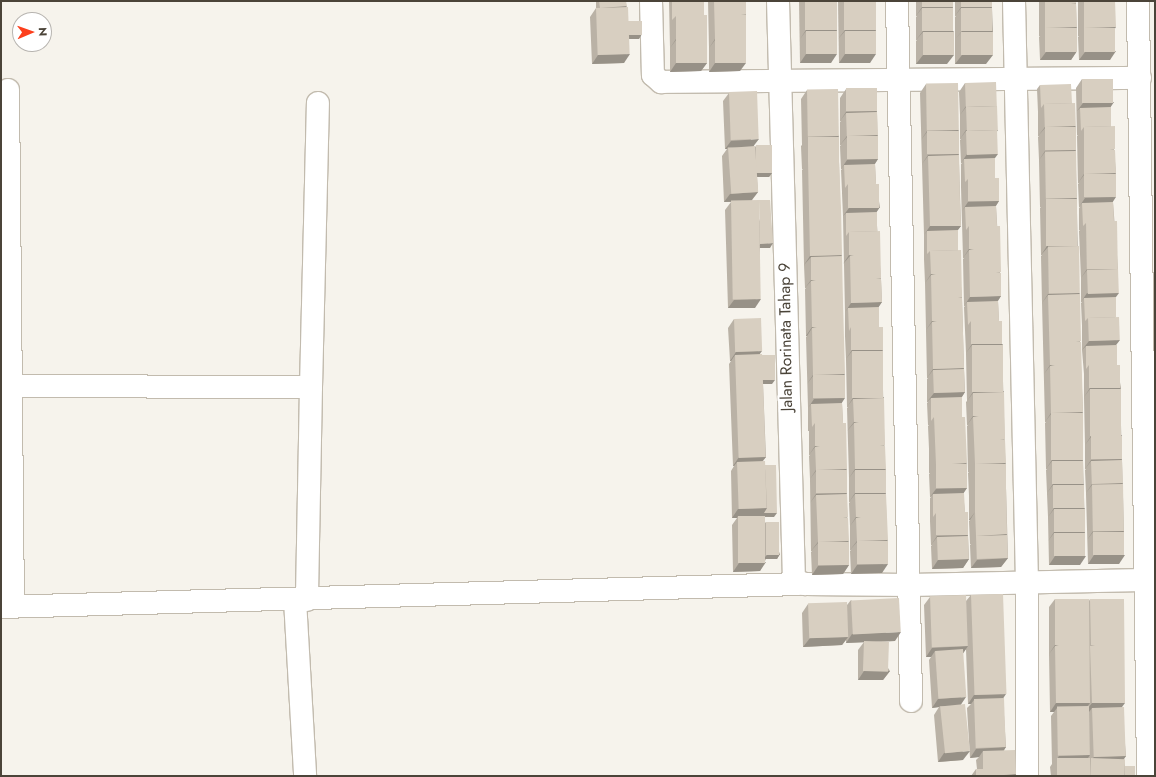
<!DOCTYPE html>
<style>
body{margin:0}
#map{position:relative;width:1156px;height:777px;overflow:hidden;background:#f6f3ec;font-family:Jost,sans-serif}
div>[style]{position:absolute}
.roads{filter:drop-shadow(1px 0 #c2bbae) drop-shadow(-1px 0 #c2bbae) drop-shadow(0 1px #c2bbae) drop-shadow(0 -1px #c2bbae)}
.street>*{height:22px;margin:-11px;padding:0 11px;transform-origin:11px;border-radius:11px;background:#fff}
.wall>*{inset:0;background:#bab2a6}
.shaded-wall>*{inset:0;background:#979187}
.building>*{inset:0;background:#d8cfc1;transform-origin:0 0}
span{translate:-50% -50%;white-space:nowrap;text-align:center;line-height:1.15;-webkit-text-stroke:4px #fff;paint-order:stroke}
.street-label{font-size:16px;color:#4b4439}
.frame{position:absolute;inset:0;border:2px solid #4b4439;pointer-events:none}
.north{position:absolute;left:12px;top:12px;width:40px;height:40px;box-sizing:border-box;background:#fff;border:1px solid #b7b4b0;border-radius:50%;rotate:88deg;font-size:11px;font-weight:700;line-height:16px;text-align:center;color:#4b4439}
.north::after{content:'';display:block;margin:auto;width:14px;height:18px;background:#fc3f1d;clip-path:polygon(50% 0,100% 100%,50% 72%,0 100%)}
</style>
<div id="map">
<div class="roads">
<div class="street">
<div style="left:651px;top:1px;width:74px;rotate:88.5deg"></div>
<div style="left:653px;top:75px;width:11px;rotate:41deg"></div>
<div style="left:661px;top:82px;width:479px;rotate:-0.5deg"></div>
<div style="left:778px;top:1px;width:579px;rotate:88.42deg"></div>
<div style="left:794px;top:580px;width:12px;rotate:20deg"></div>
<div style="left:805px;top:584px;width:105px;rotate:0.5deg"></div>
<div style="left:910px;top:585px;width:245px;rotate:-1.2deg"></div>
<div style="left:897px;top:1px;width:700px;rotate:88.85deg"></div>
<div style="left:1014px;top:1px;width:582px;rotate:88.72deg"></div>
<div style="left:1027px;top:583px;width:193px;rotate:90deg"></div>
<div style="left:1138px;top:1px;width:775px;rotate:89.26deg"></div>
<div style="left:8px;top:90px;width:517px;rotate:89.45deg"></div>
<div style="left:1px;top:386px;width:310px;rotate:0.2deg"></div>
<div style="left:311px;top:387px;width:213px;rotate:91.1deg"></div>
<div style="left:311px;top:387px;width:284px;rotate:-88.6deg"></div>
<div style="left:295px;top:600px;width:176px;rotate:86.7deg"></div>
<div style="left:1px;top:607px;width:798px;rotate:-1.65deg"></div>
</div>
</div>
<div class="wall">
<div style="clip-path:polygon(596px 1px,626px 1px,626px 7px,628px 21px,639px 39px,629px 39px,624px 63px,592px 64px,590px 17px,596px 8px)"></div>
<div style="clip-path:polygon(669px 1px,704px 1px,704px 16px,706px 39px,707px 63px,701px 71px,670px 72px,670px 48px)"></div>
<div style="clip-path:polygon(708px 1px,746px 1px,746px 39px,740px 71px,709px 72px,709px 48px)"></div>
<div style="clip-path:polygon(799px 1px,837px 1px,837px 30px,831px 63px,800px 63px)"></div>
<div style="clip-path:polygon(838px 1px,876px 1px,876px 30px,870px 63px,839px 63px)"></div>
<div style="clip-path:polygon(916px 1px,953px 1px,953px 32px,947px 64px,916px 64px,916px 41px,917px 40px,916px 40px,916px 17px,917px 16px,916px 16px)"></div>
<div style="clip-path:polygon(955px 1px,992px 1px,992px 8px,993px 31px,986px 64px,955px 64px,955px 17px,956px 16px,955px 16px)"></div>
<div style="clip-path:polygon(1039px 1px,1076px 1px,1076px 4px,1077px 51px,1071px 60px,1040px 60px,1039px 37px,1040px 36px,1039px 36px)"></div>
<div style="clip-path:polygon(1078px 1px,1115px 1px,1115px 28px,1110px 60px,1079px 60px,1078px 37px,1079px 36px,1078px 36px)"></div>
<div style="clip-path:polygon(1082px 79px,1111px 107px,1111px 126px,1114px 150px,1116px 173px,1115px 174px,1113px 202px,1118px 269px,1117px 269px,1115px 297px,1116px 345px,1117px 365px,1121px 388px,1120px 389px,1124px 532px,1119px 564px,1088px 564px,1086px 494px,1086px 493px,1085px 470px,1086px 469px,1085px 469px,1085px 445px,1084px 398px,1084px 374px,1082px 350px,1083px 350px,1082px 350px,1082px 326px,1083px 326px,1082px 326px,1081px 303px,1082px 302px,1081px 302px,1081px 278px,1079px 231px,1080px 230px,1079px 230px,1079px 208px,1080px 207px,1079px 207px,1078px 184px,1079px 183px,1078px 183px,1077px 136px,1078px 135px,1077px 135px,1076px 88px)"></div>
<div style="clip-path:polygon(965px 83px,996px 106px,997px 130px,995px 158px,995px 178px,999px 201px,996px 206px,1000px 273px,1001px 296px,998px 301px,999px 321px,1002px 345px,1008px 558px,1001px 567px,971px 568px,970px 545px,971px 544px,970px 544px,969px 521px,970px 520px,969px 520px,969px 496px,968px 473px,969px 472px,968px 472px,967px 426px,968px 425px,967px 425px,966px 402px,967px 401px,966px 354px,966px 353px,964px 307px,965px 306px,964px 306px,963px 259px,964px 258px,963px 258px,961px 187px,962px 187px,961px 187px,961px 164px,962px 163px,961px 163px,960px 140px,961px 139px,960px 139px,960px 115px,959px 92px)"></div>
<div style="clip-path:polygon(926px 84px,958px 131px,961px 226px,957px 230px,958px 250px,962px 298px,964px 369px,965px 392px,962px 397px,962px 417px,966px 464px,967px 488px,963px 493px,965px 512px,968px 536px,969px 559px,963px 568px,932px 569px,931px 546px,932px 545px,931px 545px,930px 521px,930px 498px,931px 497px,930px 497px,929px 474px,930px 473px,929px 473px,929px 449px,928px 426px,929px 425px,928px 425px,927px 403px,928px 402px,927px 402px,927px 379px,928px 378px,927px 378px,926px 331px,926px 330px,925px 283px,924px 259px,925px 259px,924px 259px,924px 235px,922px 164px,923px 164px,922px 164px,920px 93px)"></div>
<div style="clip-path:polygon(1040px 85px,1072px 103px,1075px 127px,1080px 341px,1083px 412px,1082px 413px,1083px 460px,1083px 461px,1085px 532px,1080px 565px,1049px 565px,1048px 518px,1048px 517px,1047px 494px,1047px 493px,1046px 470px,1047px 469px,1046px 469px,1045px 423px,1046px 422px,1045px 422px,1042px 303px,1043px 303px,1042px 303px,1041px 256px,1042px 255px,1041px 255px,1040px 208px,1041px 207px,1040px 207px,1039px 161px,1039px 160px,1038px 137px,1039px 136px,1038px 136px,1038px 112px,1037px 89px)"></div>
<div style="clip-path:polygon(846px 89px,877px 111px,877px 112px,878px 159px,875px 164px,876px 184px,880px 207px,876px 212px,881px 279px,882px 302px,878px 307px,879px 327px,883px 350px,882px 351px,887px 541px,882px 573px,851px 574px,850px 551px,851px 550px,850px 550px,850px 526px,849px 503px,850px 502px,849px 502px,849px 478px,847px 408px,848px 407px,847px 407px,846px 360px,846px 359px,845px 336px,845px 312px,843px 217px,843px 216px,842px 193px,842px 192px,841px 170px,842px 169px,841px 169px,840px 146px,841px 145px,840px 145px,840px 122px,841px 121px,840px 121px,840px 98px)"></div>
<div style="clip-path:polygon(807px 90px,839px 136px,838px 137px,839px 161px,844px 375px,842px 403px,843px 423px,846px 470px,848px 542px,849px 565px,843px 574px,812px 575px,811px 552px,812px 551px,811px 551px,810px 480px,810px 479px,809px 456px,810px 455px,809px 455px,809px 431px,808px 431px,808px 408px,809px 408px,808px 408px,806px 337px,807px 336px,806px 336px,805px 289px,806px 289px,805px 288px,804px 265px,805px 264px,804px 265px,802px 170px,803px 169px,802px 169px,801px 146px,802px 145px,801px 99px)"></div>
<div style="clip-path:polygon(729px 93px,754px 146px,755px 147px,756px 146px,772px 173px,769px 177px,757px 177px,758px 192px,752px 200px,770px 248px,760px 248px,755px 308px,728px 308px,725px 210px,731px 202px,724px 202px,722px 156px,727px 149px,725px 149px,723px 101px)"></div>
<div style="clip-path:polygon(734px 319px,760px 354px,772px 384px,763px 384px,766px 457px,763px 461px,765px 465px,774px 517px,765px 517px,765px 523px,766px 522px,780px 554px,777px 559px,766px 559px,760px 571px,733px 572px,732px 525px,737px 518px,732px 518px,731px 471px,734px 466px,733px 466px,729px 364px,731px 361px,730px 361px,728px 328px)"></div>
<div style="clip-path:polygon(971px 595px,1003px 699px,1006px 747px,1004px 750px,1016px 774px,1015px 776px,971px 776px,976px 769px,977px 769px,976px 760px,979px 757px,970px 758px,967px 708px,971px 704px,968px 704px,966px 649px,963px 653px,961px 704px,963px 760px,938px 762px,934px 715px,939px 707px,932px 708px,929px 660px,931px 657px,926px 657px,924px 605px,930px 597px,966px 601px)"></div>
<div style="clip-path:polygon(1055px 599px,1089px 601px,1090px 599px,1122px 707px,1126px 756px,1124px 759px,1125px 766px,1135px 776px,1051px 776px,1050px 767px,1052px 764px,1051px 716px,1054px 712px,1050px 712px,1049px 654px,1049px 607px)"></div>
<div style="clip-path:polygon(851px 600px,895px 641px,871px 642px,890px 671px,883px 680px,858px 680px,858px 650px,864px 642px,846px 643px,846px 640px,842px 645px,803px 647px,802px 613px,808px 604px,847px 605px)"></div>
</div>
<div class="shaded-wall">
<div style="clip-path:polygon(627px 6px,624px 10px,600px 8px)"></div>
<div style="clip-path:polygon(922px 7px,953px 7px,947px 16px,922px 8px,916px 16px)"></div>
<div style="clip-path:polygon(961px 7px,992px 7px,986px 16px,961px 8px,955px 16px)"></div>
<div style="clip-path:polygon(1077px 27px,1071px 36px,1045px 28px,1039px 36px,1045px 28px)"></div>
<div style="clip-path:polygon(1116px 27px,1110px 36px,1084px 28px,1078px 36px,1084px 28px)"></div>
<div style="clip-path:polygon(806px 30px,837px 30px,831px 39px,806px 31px,800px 39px)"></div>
<div style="clip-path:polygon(845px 30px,876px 30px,870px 39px,845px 31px,838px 39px)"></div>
<div style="clip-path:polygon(923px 31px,954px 31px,947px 40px,923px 32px,916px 40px)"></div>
<div style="clip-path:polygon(962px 31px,993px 31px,986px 40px,961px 32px,955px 40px)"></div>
<div style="clip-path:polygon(642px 34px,639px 39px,622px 39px,626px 35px)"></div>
<div style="clip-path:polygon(676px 39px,707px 39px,701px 47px,676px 40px,670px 48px)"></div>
<div style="clip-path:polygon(715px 39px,746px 39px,740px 47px,715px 40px,709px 48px)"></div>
<div style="clip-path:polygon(1077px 51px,1071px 60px,1040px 60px,1046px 52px)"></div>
<div style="clip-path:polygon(1116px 51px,1110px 60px,1079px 60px,1085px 52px)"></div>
<div style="clip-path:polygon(630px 54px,624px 63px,592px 64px,598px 55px)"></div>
<div style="clip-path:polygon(806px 54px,837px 54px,831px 63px,800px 63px)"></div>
<div style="clip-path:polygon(845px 54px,876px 54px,870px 63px,839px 63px)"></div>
<div style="clip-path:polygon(923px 55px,954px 55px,947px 64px,916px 64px)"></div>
<div style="clip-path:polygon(962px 55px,993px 55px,986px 64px,955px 64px)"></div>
<div style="clip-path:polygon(676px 63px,707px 63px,701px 71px,670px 72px)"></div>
<div style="clip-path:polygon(715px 63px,746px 63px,740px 71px,709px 72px)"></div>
<div style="clip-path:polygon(1114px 102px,1108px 111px,1080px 108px,1077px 111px,1083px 103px)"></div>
<div style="clip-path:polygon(966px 106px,997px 106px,991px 114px,966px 107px,960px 115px)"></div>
<div style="clip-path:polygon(877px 111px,871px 120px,846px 113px,840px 121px,846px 112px)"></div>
<div style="clip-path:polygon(1076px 126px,1069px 135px,1045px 128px,1038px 136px,1045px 127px)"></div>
<div style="clip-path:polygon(959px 130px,953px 139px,927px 132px,921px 140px,927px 131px)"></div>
<div style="clip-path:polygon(966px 130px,998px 130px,992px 138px,966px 131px,960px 139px)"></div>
<div style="clip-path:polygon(878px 135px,872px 144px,847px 137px,840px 145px,847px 136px)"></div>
<div style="clip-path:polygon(839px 136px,833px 145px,808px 137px,802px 145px,808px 137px)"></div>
<div style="clip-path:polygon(759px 139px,752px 148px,728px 147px,727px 149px,725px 149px,731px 141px)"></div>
<div style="clip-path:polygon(1076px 150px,1070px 159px,1045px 152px,1039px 160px,1045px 151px)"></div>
<div style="clip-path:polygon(959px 154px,953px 163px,928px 156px,922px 164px,928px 155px)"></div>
<div style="clip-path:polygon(967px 154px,998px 154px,992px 162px,964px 159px,961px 163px)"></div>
<div style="clip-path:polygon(878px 159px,872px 168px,844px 165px,841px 169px,847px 160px)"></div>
<div style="clip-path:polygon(839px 160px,833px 169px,808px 161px,802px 169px,808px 161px)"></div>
<div style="clip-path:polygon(756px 173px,772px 173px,769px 177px,753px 177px)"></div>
<div style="clip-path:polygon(1116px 173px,1110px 182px,1084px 175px,1078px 183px,1084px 174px)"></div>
<div style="clip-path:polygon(758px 192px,751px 201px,724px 202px,730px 194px)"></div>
<div style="clip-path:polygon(1116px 197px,1110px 206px,1082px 203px,1079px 207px,1085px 198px)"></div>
<div style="clip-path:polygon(1077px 198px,1071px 207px,1046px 199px,1040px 207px,1046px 199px)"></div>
<div style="clip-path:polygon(999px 201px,993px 210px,965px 207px,962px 211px,968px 202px)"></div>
<div style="clip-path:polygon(880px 207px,874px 216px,846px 213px,843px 216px,849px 208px)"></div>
<div style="clip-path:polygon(930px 226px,961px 226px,955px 234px,927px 231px,924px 235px)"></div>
<div style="clip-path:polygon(773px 243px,770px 248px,757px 248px,760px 244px)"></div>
<div style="clip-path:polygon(1047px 246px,1078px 246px,1072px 254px,1048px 247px,1041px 255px)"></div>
<div style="clip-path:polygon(969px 249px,974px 249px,969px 250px,963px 258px)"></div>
<div style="clip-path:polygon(842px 255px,836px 264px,811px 257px,804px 265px,810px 256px)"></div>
<div style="clip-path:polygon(849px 255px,854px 256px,850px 256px,843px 264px)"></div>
<div style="clip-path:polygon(1087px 269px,1118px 269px,1112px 277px,1087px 270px,1081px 278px)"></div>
<div style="clip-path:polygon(931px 274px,936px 275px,931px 275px,925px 283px)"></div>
<div style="clip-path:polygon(811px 280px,816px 280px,811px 281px,805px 288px)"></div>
<div style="clip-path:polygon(1080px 293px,1074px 302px,1048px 295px,1042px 303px,1048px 294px)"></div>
<div style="clip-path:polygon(1087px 293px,1119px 293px,1113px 301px,1084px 298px,1081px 302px)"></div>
<div style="clip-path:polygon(1001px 296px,995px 305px,967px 302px,964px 306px,970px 297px)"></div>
<div style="clip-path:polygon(761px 299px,755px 308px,728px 308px,734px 300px)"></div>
<div style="clip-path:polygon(882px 302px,876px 311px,848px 308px,845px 312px,851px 303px)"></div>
<div style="clip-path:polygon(932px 321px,937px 321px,932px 322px,926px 330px)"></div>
<div style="clip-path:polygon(812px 327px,817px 328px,812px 328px,807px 336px,806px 336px)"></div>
<div style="clip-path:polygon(1120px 340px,1113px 349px,1086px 346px,1082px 350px,1089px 341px)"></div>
<div style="clip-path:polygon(972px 344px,1003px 344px,997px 353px,972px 345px,966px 353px)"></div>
<div style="clip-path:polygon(852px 350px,883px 350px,877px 358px,852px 351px,846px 359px)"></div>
<div style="clip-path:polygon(762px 351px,756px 359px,735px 355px,731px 361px,730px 361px,736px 352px)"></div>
<div style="clip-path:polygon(1050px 365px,1055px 366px,1050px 366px,1044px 374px)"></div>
<div style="clip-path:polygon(964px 368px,958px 377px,933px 370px,927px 378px,933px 369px)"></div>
<div style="clip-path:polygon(845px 374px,839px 383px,813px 376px,807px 384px,813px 375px)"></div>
<div style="clip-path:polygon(761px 380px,775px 380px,772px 384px,758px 384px)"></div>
<div style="clip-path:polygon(1090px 388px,1121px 388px,1115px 396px,1090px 389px,1084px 397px)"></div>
<div style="clip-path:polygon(1004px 391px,998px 400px,973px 393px,967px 401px,973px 392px)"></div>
<div style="clip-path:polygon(965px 392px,959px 401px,931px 398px,927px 402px,934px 393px)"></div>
<div style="clip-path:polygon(884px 397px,878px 406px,853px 399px,847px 407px,853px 398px)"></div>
<div style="clip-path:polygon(845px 398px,839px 407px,811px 404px,808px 408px,814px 399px)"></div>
<div style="clip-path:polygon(1083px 412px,1076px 421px,1051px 414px,1045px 422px,1051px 413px)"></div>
<div style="clip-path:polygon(973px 416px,979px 416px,973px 417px,967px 425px)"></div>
<div style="clip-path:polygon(854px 422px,859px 423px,854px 423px,847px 431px)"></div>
<div style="clip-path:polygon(1122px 435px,1116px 444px,1091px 437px,1085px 445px,1091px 436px)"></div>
<div style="clip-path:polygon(815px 446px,820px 446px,815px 447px,809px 455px)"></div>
<div style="clip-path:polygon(739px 457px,766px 457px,759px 465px,737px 462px,734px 466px,733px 466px)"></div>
<div style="clip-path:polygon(1122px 459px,1116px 468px,1091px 461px,1085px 469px,1091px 460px)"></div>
<div style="clip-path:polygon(1052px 460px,1083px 460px,1077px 469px,1052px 461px,1046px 469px)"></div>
<div style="clip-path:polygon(967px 463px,960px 472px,936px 465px,929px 473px,936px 465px)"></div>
<div style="clip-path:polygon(1006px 463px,999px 472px,975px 464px,968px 472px,975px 464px)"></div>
<div style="clip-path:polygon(847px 469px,841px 478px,816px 471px,810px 479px,816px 470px)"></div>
<div style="clip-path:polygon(855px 469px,886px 469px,880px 478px,855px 470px,849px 478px)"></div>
<div style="clip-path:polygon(1123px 483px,1117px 492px,1092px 485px,1086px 493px,1092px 484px)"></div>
<div style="clip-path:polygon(1053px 484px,1084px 484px,1078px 493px,1053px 485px,1047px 493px)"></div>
<div style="clip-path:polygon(1006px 487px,1000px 496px,975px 488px,969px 496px,975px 488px)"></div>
<div style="clip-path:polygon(967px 488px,961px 497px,933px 494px,930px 497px,936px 489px)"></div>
<div style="clip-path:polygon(847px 493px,841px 502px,816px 495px,810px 503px,816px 494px)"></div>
<div style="clip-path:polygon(855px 493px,886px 493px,880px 502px,855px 494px,849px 502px)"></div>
<div style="clip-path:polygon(767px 508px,777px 513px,774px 517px,738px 516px,737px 518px,732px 518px,738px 509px)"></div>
<div style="clip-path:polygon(1054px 508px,1085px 508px,1079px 517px,1054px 509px,1048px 517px)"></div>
<div style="clip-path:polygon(975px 512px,981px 512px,975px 512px,970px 520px,969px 520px)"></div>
<div style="clip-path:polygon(856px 517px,861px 517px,856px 518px,850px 526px)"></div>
<div style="clip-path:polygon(1093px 531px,1124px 531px,1118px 540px,1093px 532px,1087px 540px)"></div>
<div style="clip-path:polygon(1054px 532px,1085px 532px,1079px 541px,1054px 533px,1048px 541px)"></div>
<div style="clip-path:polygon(1007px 534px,1001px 543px,976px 536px,970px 544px,976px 536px)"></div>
<div style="clip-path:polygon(968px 535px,962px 544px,937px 537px,931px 545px,937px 536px)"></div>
<div style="clip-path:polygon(888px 540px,881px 549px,857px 542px,850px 550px,857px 541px)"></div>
<div style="clip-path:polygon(849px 541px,842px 550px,818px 543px,811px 551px,818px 542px)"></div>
<div style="clip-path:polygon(780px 554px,777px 559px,763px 559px,767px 555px)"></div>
<div style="clip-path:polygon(1094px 555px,1125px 555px,1119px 564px,1088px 564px)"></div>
<div style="clip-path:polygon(1055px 556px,1086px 556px,1080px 565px,1049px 565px)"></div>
<div style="clip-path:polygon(1008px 558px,1001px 567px,971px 568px,977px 560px)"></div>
<div style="clip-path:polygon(969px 559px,963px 568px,932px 569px,938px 560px)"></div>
<div style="clip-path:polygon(766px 562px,760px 571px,733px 572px,739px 563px)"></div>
<div style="clip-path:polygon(888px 564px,882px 573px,851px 574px,857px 565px)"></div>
<div style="clip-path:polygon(849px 565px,843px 574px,812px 575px,818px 566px)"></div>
<div style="clip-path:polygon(901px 632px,895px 641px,846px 643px,852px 634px)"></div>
<div style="clip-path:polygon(848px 637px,842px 645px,803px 647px,810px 638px)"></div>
<div style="clip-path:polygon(1055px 645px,1059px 646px,1055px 646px,1049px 654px)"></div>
<div style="clip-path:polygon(968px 646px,962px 655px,935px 651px,931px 657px,926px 657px,932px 648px)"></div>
<div style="clip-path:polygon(864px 671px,890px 671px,883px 680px,858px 680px)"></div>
<div style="clip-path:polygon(1006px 694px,1000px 703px,974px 700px,971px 704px,968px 704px,974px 695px)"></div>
<div style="clip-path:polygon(966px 697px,960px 706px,940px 706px,939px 707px,932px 708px,938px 699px)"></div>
<div style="clip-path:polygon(1056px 703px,1090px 703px,1084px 711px,1057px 708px,1054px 712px,1050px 712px)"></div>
<div style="clip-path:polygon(1092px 703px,1125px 703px,1119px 711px,1092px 708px,1089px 712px,1085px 712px)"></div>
<div style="clip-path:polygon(1006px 747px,1000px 756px,983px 751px,979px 757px,970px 758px,976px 749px)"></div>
<div style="clip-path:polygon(970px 751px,963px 760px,938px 762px,944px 753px)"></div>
<div style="clip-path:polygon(1090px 755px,1084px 764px,1057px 759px,1059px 756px)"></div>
<div style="clip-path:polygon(1126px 756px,1120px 764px,1091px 760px,1094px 757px)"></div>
<div style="clip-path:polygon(1016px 774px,1015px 776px,1003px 776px,1004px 775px)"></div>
</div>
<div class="building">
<div style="clip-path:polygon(599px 1px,626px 1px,627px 6px,600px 8px)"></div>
<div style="clip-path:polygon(672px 1px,704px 1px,704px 16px,676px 16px,672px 20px)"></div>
<div style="clip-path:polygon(714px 1px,746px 1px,746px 14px,741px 15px,746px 15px,746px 39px,715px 39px)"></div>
<div style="left:805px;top:1px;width:32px;height:29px"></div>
<div style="left:844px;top:1px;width:32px;height:29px"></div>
<div style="left:922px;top:1px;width:31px;height:6px"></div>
<div style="left:961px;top:1px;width:31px;height:6px"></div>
<div style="clip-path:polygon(1045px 1px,1076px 1px,1076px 3px,1071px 4px,1076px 4px,1077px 27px,1045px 28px)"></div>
<div style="clip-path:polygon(1084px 1px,1115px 1px,1116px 27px,1084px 28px,1084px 4px,1089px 4px,1084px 4px)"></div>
<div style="left:628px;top:7px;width:47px;height:32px;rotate:88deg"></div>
<div style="left:922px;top:8px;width:31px;height:23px"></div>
<div style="left:961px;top:8px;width:31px;height:23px"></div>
<div style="left:707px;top:15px;width:24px;height:31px;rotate:90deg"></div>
<div style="left:628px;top:21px;width:14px;height:14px"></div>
<div style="left:1045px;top:28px;width:32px;height:24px"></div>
<div style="left:1084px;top:28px;width:31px;height:24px"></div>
<div style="left:806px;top:31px;width:31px;height:23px"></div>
<div style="left:845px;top:31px;width:31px;height:23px"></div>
<div style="left:923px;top:32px;width:31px;height:23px"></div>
<div style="left:961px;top:32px;width:32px;height:23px"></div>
<div style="left:707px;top:39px;width:24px;height:31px;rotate:90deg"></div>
<div style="left:746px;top:39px;width:24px;height:31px;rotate:90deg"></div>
<div style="left:1082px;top:79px;width:31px;height:24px"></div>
<div style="left:996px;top:82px;width:24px;height:31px;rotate:88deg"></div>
<div style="left:958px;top:83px;width:47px;height:32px;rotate:89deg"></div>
<div style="clip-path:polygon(1071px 84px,1072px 103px,1044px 104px,1041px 108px,1040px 85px)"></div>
<div style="left:877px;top:88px;width:23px;height:31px;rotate:90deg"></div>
<div style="left:838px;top:89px;width:47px;height:31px;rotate:89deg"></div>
<div style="left:757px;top:91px;width:48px;height:28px;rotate:88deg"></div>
<div style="left:1075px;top:103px;width:23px;height:31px;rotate:88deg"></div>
<div style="left:997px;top:106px;width:24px;height:31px;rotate:88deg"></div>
<div style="clip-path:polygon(1111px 107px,1111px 126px,1084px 127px,1081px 131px,1080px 108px)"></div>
<div style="left:877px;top:112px;width:23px;height:31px;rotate:88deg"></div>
<div style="clip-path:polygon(1115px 126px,1115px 149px,1110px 150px,1115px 150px,1116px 173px,1084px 174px,1084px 127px)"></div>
<div style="left:1076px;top:127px;width:23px;height:31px;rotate:90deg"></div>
<div style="left:997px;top:130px;width:24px;height:31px;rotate:88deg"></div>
<div style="left:959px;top:131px;width:23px;height:32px;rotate:90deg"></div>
<div style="left:878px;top:136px;width:23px;height:31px;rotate:90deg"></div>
<div style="left:808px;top:137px;width:31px;height:24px"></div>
<div style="left:772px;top:145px;width:28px;height:16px;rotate:90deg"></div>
<div style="left:755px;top:146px;width:46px;height:27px;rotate:86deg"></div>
<div style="left:1076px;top:151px;width:47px;height:31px;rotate:89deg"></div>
<div style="clip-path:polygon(959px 155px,960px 202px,955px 202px,960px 202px,961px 226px,930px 226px,928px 156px)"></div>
<div style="clip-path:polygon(995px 158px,995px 178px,968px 179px,965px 182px,964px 159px)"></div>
<div style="clip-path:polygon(808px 161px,839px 161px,841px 208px,836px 208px,841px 208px,842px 255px,810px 256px)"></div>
<div style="clip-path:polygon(875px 164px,876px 184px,848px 184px,845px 188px,844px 165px)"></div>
<div style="left:1116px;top:174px;width:23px;height:32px;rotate:90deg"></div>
<div style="left:999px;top:178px;width:23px;height:31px;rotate:90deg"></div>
<div style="left:848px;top:184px;width:31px;height:24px"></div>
<div style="left:1046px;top:199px;width:31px;height:47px"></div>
<div style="clip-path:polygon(757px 200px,770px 200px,773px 243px,760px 244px,759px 200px)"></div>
<div style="left:759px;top:200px;width:99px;height:28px;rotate:89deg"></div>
<div style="clip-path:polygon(1113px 202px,1114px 222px,1086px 223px,1083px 226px,1082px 203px)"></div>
<div style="clip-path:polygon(996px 206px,997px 226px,969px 226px,966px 230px,965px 207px)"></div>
<div style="clip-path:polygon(877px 212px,877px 231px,849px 232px,846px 236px,846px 213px)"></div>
<div style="left:1117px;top:221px;width:48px;height:31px;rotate:89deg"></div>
<div style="clip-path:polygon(969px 226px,1000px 226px,1001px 272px,996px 272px,1001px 273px,1001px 296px,970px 297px,969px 250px,974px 249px,969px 249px)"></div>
<div style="clip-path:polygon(958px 230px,958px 250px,930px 251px,927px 254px,927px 231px)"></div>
<div style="clip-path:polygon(880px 231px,881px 278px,876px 278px,881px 279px,882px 302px,851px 303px,850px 256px,854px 256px,849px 255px,849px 232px)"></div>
<div style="left:1079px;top:246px;width:47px;height:31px;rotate:89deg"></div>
<div style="clip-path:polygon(961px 250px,962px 297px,958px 297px,962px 298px,964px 368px,933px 369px,932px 322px,937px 321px,932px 321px,931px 275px,936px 275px,931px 274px,930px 251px)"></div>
<div style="clip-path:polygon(842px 256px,843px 303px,838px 304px,843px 303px,845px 374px,813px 375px,812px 328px,817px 328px,812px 327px,811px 281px,816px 280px,811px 280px,811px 257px)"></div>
<div style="left:1118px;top:269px;width:24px;height:31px;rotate:88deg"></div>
<div style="clip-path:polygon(1080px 294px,1081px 341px,1076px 341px,1081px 342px,1083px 412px,1051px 413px,1050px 366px,1055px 366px,1050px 365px,1048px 295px)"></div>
<div style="clip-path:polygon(1116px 297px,1116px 317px,1088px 318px,1085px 321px,1084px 298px)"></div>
<div style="clip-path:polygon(998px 301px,999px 321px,971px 321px,968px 325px,967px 302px)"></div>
<div style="clip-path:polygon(879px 307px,879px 327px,851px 327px,849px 331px,848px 308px)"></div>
<div style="left:1119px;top:317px;width:23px;height:31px;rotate:88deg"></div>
<div style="left:761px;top:318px;width:33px;height:27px;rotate:88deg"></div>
<div style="left:971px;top:321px;width:31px;height:23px"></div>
<div style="left:851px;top:327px;width:32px;height:23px"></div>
<div style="left:972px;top:345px;width:31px;height:47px"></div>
<div style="clip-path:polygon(1117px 345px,1117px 365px,1089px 365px,1086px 369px,1086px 346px)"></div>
<div style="left:852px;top:351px;width:31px;height:47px"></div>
<div style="left:762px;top:354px;width:103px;height:27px;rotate:88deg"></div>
<div style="left:762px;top:355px;width:13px;height:25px"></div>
<div style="left:1089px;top:365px;width:31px;height:23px"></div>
<div style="left:964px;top:369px;width:23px;height:31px;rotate:88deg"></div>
<div style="left:845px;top:375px;width:23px;height:32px;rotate:90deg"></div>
<div style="left:1090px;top:389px;width:31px;height:47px"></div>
<div style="clip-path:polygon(1004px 392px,1005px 439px,1000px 440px,1005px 440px,1006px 463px,975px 464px,973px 417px,979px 416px,973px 416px,973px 393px)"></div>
<div style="clip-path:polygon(962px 397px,962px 417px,934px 417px,931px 421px,931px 398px)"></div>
<div style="clip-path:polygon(884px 398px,885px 445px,880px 445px,885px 446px,886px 469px,855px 469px,854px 423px,859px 423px,854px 422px,853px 399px)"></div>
<div style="clip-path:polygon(842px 403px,843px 423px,815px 423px,812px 427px,811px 404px)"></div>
<div style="left:1083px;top:413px;width:47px;height:32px;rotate:90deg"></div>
<div style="clip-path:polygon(934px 417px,965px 417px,967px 463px,936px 465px,935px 441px,940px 440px,935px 441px)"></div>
<div style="clip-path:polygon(815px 423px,846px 423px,847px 469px,816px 470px,815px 447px,820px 446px,815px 446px)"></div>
<div style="left:1122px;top:436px;width:23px;height:31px;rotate:90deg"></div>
<div style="left:1122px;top:460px;width:23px;height:31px;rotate:88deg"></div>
<div style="left:765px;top:461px;width:47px;height:28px;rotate:88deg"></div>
<div style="left:1052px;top:461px;width:31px;height:23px"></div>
<div style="left:967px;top:464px;width:24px;height:31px;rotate:90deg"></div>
<div style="left:975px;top:464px;width:31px;height:24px"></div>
<div style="clip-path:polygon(765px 465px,776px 465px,777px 513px,764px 513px,767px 508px)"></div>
<div style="left:847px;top:470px;width:23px;height:31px;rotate:90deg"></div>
<div style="left:855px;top:470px;width:31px;height:23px"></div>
<div style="left:1123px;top:484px;width:47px;height:31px;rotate:89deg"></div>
<div style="left:1053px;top:485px;width:31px;height:23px"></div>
<div style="clip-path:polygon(975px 488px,1006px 488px,1007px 534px,976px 536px,975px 512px,981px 512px,975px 512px)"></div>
<div style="clip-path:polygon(964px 493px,965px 512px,936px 513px,933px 517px,933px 494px)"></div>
<div style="clip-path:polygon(847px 494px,848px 517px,843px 518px,848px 518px,849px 541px,818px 542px,816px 495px)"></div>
<div style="clip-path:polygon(855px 494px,886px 494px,888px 540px,857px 541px,856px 518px,861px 517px,856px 517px)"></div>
<div style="left:1054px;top:509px;width:31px;height:23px"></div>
<div style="left:968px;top:512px;width:23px;height:32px;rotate:90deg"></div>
<div style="left:738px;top:516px;width:27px;height:47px"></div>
<div style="left:766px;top:522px;width:13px;height:33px"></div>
<div style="left:1093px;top:532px;width:31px;height:23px"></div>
<div style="left:1054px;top:533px;width:31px;height:23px"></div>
<div style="left:1007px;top:535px;width:23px;height:31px;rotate:88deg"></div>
<div style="left:968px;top:536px;width:23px;height:31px;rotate:88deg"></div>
<div style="left:888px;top:541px;width:23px;height:31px;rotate:90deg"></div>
<div style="left:849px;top:542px;width:23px;height:31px;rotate:90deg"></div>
<div style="left:1003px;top:594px;width:100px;height:32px;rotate:88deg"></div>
<div style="left:966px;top:595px;width:51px;height:36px;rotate:88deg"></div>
<div style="left:899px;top:598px;width:34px;height:48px;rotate:87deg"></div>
<div style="clip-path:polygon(1055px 599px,1089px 599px,1090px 703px,1056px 703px,1055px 646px,1059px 646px,1055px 645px)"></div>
<div style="clip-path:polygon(1090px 599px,1124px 599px,1125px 703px,1092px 703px,1090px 646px,1095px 646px,1091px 645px)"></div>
<div style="left:847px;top:602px;width:35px;height:39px;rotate:88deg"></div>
<div style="left:864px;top:641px;width:25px;height:30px;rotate:2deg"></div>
<div style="left:963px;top:649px;width:48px;height:28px;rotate:86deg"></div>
<div style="left:1004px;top:698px;width:49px;height:30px;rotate:88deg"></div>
<div style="left:965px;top:704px;width:47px;height:25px;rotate:84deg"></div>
<div style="left:1089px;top:706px;width:49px;height:32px;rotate:89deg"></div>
<div style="left:1124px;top:707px;width:49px;height:32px;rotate:88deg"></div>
<div style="clip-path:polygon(1015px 750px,1016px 774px,1004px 775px,1004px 776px,976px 776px,976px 769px,983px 769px,983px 751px)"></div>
<div style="left:1090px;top:758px;width:18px;height:33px;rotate:90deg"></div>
<div style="left:1091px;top:758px;width:34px;height:18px;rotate:2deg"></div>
<div style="left:1125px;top:766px;width:10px;height:10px"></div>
</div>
<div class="street-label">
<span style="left:786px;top:337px;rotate:-91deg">Jalan Rorinata Tahap 9</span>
</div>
<div class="frame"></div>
<div class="north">N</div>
</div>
